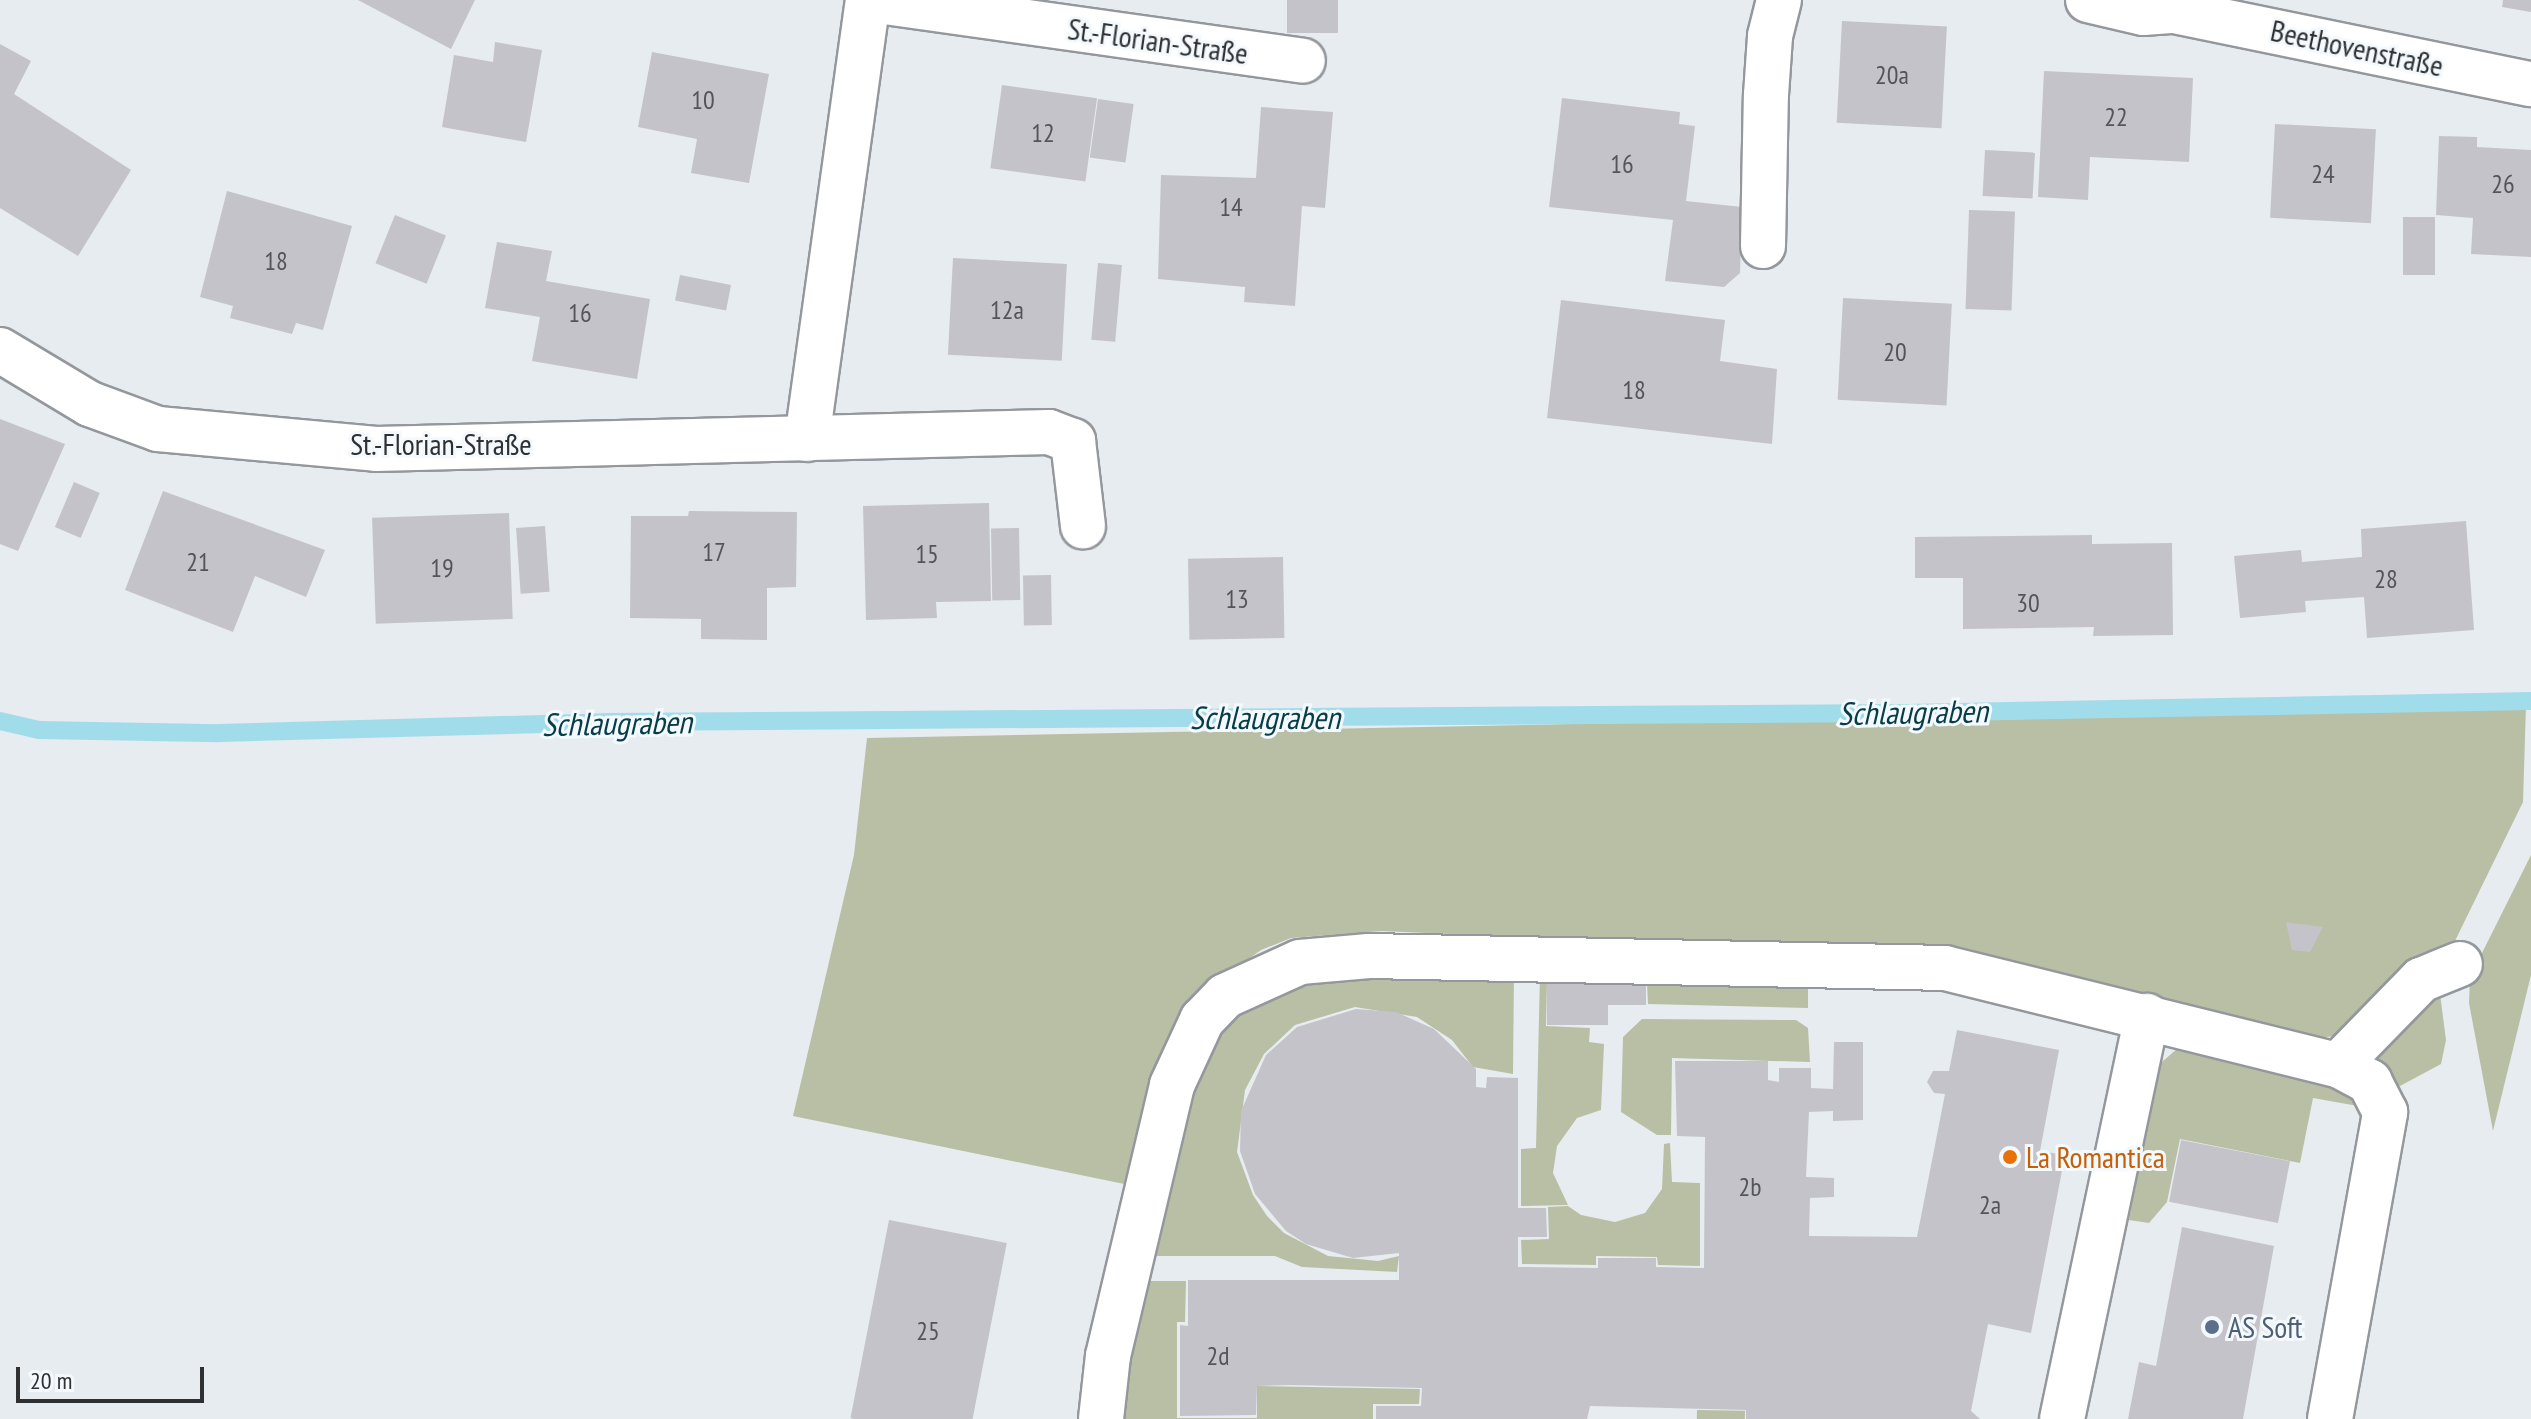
<!DOCTYPE html>
<meta charset="utf-8">
<style>
body{margin:0}
#map{position:relative;width:2531px;height:1419px;overflow:hidden;background:#e7ecf0;font-family:"PT Sans Narrow",sans-serif}
div>[style]{position:absolute}
.green>*{inset:0;background:#b8bfa4;transform-origin:0 0}
.stream>*{height:18px;margin:-9px;padding:0 9px;transform-origin:9px;border-radius:9px;background:#a1dcea}
.building>*{inset:0;background:#c4c3c9;transform-origin:0 0}
.roads{filter:drop-shadow(2px 0 #94989d) drop-shadow(-2px 0 #94989d) drop-shadow(0 2px #94989d) drop-shadow(0 -2px #94989d)}
.minor>*{height:44px;margin:-22px;padding:0 22px;transform-origin:22px;border-radius:22px;background:#fff}
.dots>*{width:22px;height:22px;translate:-50% -50%;box-sizing:border-box;border:4px solid #f4f9fe;border-radius:50%}
span{translate:-50% -50%;white-space:nowrap;text-align:center;line-height:1.15;-webkit-text-stroke:6px #f4f9fe;paint-order:stroke}
.number-label{font-size:26px;color:#545558}
.number-label span{-webkit-text-stroke-width:0}
.street-label{font-size:30px;color:#2e3032}
.food-label{font-size:30px;color:#c56008}
.left{translate:0 -50%;text-align:left}
.service-label{font-size:30px;color:#4e5e75}
.water-label{font-size:32px;color:#063d48;font-style:italic}
.scale{position:absolute;left:16px;top:1367px;width:188px;height:36px;box-sizing:border-box;border:4px solid #2e3032;border-top:0;padding-left:10px;font-size:24px;line-height:28px;white-space:nowrap;color:#2e3032;-webkit-text-stroke:6px #f4f9fe;paint-order:stroke}
</style>
<div id="map">
<div class="green">
<div style="clip-path:polygon(2526px 705px,2523px 802px,2453px 945px,2335px 1036px,2317px 1038px,1977px 958px,1382px 931px,1291px 938px,1261px 950px,1215px 983px,1134px 1186px,793px 1116px,854px 855px,867px 738px)"></div>
<div style="clip-path:polygon(2531px 855px,2531px 975px,2493px 1131px,2469px 1003px,2470px 977px)"></div>
<div style="clip-path:polygon(1311px 973px,1514px 973px,1513px 1074px,1473px 1067px,1452px 1040px,1417px 1017px,1355px 1007px,1295px 1025px,1264px 1054px,1245px 1090px,1237px 1152px,1253px 1195px,1267px 1216px,1284px 1233px,1328px 1256px,1378px 1261px,1399px 1256px,1397px 1272px,1302px 1267px,1275px 1256px,1142px 1256px,1176px 1116px,1217px 1030px,1255px 996px)"></div>
<div style="clip-path:polygon(1540px 974px,1808px 976px,1808px 1008px,1648px 1004px,1647px 983px,1547px 981px,1546px 1026px,1590px 1028px,1589px 1042px,1604px 1044px,1601px 1110px,1577px 1118px,1557px 1146px,1553px 1173px,1568px 1205px,1521px 1206px,1521px 1149px,1536px 1148px)"></div>
<div style="clip-path:polygon(2440px 994px,2446px 1040px,2441px 1064px,2400px 1086px,2386px 1083px,2366px 1043px)"></div>
<div style="clip-path:polygon(1642px 1019px,1796px 1020px,1808px 1028px,1810px 1062px,1672px 1058px,1671px 1135px,1657px 1135px,1621px 1112px,1623px 1037px)"></div>
<div style="clip-path:polygon(2184px 1043px,2351px 1087px,2358px 1106px,2313px 1098px,2300px 1163px,2180px 1139px,2167px 1202px,2149px 1223px,2129px 1220px,2156px 1067px)"></div>
<div style="clip-path:polygon(1670px 1143px,1672px 1182px,1700px 1183px,1700px 1266px,1658px 1265px,1657px 1257px,1596px 1256px,1596px 1265px,1522px 1264px,1521px 1240px,1549px 1239px,1548px 1207px,1568px 1206px,1581px 1215px,1615px 1222px,1645px 1213px,1662px 1189px,1664px 1144px)"></div>
<div style="clip-path:polygon(1136px 1281px,1186px 1281px,1185px 1322px,1177px 1322px,1177px 1418px,1257px 1418px,1257px 1386px,1420px 1389px,1419px 1404px,1373px 1404px,1373px 1419px,1119px 1419px)"></div>
<div style="left:1697px;top:1410px;width:48px;height:9px;rotate:1deg"></div>
</div>
<div class="stream">
<div style="left:0;top:721px;width:40px;rotate:13deg"></div>
<div style="left:39px;top:730px;width:180px;rotate:1deg"></div>
<div style="left:219px;top:733px;width:386px;rotate:-1.6deg"></div>
<div style="left:605px;top:722px;width:1303px;rotate:-0.4deg"></div>
<div style="left:1908px;top:713px;width:623px;rotate:-1.1deg"></div>
</div>
<div class="building">
<div style="clip-path:polygon(358px 0,475px 0,451px 49px)"></div>
<div style="left:1287px;top:0;width:51px;height:33px"></div>
<div style="clip-path:polygon(2503px 0,2531px 0,2531px 12px,2502px 7px)"></div>
<div style="left:1842px;top:21px;width:105px;height:102px;rotate:3deg"></div>
<div style="clip-path:polygon(495px 42px,542px 50px,526px 142px,442px 127px,454px 55px,493px 62px)"></div>
<div style="clip-path:polygon(0 44px,31px 61px,14px 94px,131px 170px,78px 256px,0 208px)"></div>
<div style="clip-path:polygon(652px 52px,769px 74px,749px 183px,691px 173px,697px 139px,638px 127px)"></div>
<div style="clip-path:polygon(2044px 71px,2193px 78px,2189px 162px,2090px 157px,2088px 200px,2038px 197px)"></div>
<div style="left:1002px;top:85px;width:96px;height:84px;rotate:8deg"></div>
<div style="clip-path:polygon(1562px 98px,1680px 112px,1679px 124px,1695px 126px,1686px 201px,1742px 207px,1740px 273px,1724px 287px,1665px 281px,1673px 220px,1549px 207px)"></div>
<div style="left:1098px;top:99px;width:36px;height:59px;rotate:8deg"></div>
<div style="clip-path:polygon(1261px 107px,1333px 112px,1325px 208px,1302px 206px,1295px 306px,1244px 302px,1245px 287px,1158px 279px,1161px 175px,1256px 178px)"></div>
<div style="left:2275px;top:124px;width:101px;height:94px;rotate:3deg"></div>
<div style="clip-path:polygon(2439px 136px,2477px 137px,2477px 147px,2531px 150px,2531px 257px,2471px 254px,2473px 218px,2436px 215px)"></div>
<div style="left:1985px;top:150px;width:50px;height:46px;rotate:3deg"></div>
<div style="clip-path:polygon(227px 191px,352px 226px,323px 330px,296px 323px,292px 334px,230px 318px,233px 306px,200px 297px)"></div>
<div style="left:1969px;top:210px;width:46px;height:99px;rotate:2deg"></div>
<div style="left:395px;top:215px;width:55px;height:52px;rotate:22deg"></div>
<div style="left:2403px;top:217px;width:32px;height:58px"></div>
<div style="clip-path:polygon(497px 242px,552px 251px,546px 281px,650px 299px,637px 379px,532px 361px,540px 317px,485px 308px)"></div>
<div style="left:953px;top:258px;width:114px;height:97px;rotate:3deg"></div>
<div style="left:1098px;top:263px;width:24px;height:77px;rotate:5deg"></div>
<div style="left:680px;top:275px;width:52px;height:26px;rotate:11deg"></div>
<div style="left:1843px;top:298px;width:109px;height:102px;rotate:3deg"></div>
<div style="clip-path:polygon(1561px 300px,1725px 320px,1720px 361px,1777px 369px,1772px 444px,1547px 418px)"></div>
<div style="clip-path:polygon(0 419px,65px 444px,18px 551px,0 544px)"></div>
<div style="left:74px;top:482px;width:28px;height:49px;rotate:23deg"></div>
<div style="clip-path:polygon(163px 491px,325px 550px,306px 597px,255px 576px,233px 632px,125px 590px)"></div>
<div style="clip-path:polygon(989px 503px,991px 601px,936px 602px,937px 618px,866px 620px,863px 506px)"></div>
<div style="clip-path:polygon(689px 511px,797px 512px,796px 587px,767px 588px,767px 640px,701px 639px,701px 619px,630px 618px,631px 516px,688px 516px)"></div>
<div style="left:509px;top:513px;width:106px;height:137px;rotate:88deg"></div>
<div style="clip-path:polygon(2466px 521px,2474px 630px,2367px 638px,2364px 597px,2305px 601px,2306px 612px,2240px 618px,2234px 556px,2301px 550px,2302px 562px,2362px 557px,2361px 529px)"></div>
<div style="left:545px;top:526px;width:66px;height:29px;rotate:86deg"></div>
<div style="left:1019px;top:528px;width:72px;height:28px;rotate:89deg"></div>
<div style="clip-path:polygon(2092px 535px,2092px 544px,2172px 543px,2173px 635px,2093px 636px,2094px 627px,1963px 629px,1963px 578px,1915px 578px,1915px 537px)"></div>
<div style="left:1283px;top:557px;width:81px;height:95px;rotate:89deg"></div>
<div style="left:1051px;top:575px;width:50px;height:28px;rotate:89deg"></div>
<div style="clip-path:polygon(2286px 922px,2323px 927px,2310px 952px,2292px 950px)"></div>
<div style="clip-path:polygon(1547px 982px,1646px 984px,1646px 1005px,1608px 1005px,1608px 1025px,1547px 1025px)"></div>
<div style="clip-path:polygon(1356px 1009px,1396px 1012px,1434px 1029px,1476px 1069px,1476px 1087px,1486px 1088px,1487px 1077px,1518px 1078px,1518px 1208px,1546px 1208px,1547px 1237px,1518px 1237px,1518px 1267px,1598px 1268px,1598px 1258px,1656px 1258px,1656px 1267px,1704px 1268px,1705px 1137px,1677px 1136px,1675px 1061px,1768px 1061px,1768px 1080px,1779px 1082px,1779px 1068px,1811px 1068px,1811px 1088px,1833px 1089px,1834px 1042px,1863px 1042px,1863px 1120px,1833px 1121px,1833px 1111px,1809px 1112px,1806px 1177px,1834px 1178px,1834px 1197px,1810px 1198px,1809px 1236px,1917px 1237px,1945px 1094px,1934px 1093px,1927px 1082px,1933px 1071px,1949px 1071px,1957px 1030px,2059px 1050px,2040px 1151px,2065px 1155px,2031px 1333px,1988px 1324px,1971px 1411px,1980px 1419px,1746px 1419px,1746px 1410px,1590px 1406px,1587px 1419px,1376px 1419px,1376px 1406px,1421px 1406px,1422px 1388px,1290px 1385px,1257px 1386px,1256px 1415px,1180px 1416px,1180px 1325px,1188px 1326px,1188px 1280px,1399px 1280px,1399px 1253px,1353px 1258px,1306px 1244px,1286px 1231px,1255px 1194px,1240px 1151px,1241px 1111px,1266px 1055px,1297px 1027px)"></div>
<div style="left:2181px;top:1140px;width:111px;height:63px;rotate:11deg"></div>
<div style="left:889px;top:1220px;width:120px;height:202px;rotate:11deg"></div>
<div style="clip-path:polygon(2182px 1227px,2274px 1246px,2243px 1419px,2128px 1419px,2139px 1362px,2156px 1366px)"></div>
</div>
<div class="roads">
<div class="minor">
<div style="left:871px;top:0;width:436px;rotate:8deg"></div>
<div style="left:2088px;top:0;width:57px;rotate:13.3deg"></div>
<div style="left:2143px;top:13px;width:31px;rotate:-4deg"></div>
<div style="left:2174px;top:11px;width:364px;rotate:11.6deg"></div>
<div style="left:1763px;top:246px;width:151px;rotate:-88.9deg"></div>
<div style="left:1766px;top:95px;width:59px;rotate:-86.1deg"></div>
<div style="left:1770px;top:36px;width:37px;rotate:-76deg"></div>
<div style="left:0;top:350px;width:105px;rotate:31deg"></div>
<div style="left:90px;top:404px;width:72px;rotate:20.2deg"></div>
<div style="left:158px;top:429px;width:219px;rotate:5.2deg"></div>
<div style="left:376px;top:449px;width:673px;rotate:-1.45deg"></div>
<div style="left:1049px;top:432px;width:26px;rotate:21deg"></div>
<div style="left:1073px;top:441px;width:86px;rotate:83.3deg"></div>
<div style="left:807px;top:439px;width:443px;rotate:-82.1deg"></div>
<div style="left:1101px;top:1419px;width:63px;rotate:-83.7deg"></div>
<div style="left:1108px;top:1356px;width:278px;rotate:-76.7deg"></div>
<div style="left:1172px;top:1085px;width:72px;rotate:-65.2deg"></div>
<div style="left:1202px;top:1020px;width:33px;rotate:-46deg"></div>
<div style="left:1225px;top:996px;width:82px;rotate:-24.4deg"></div>
<div style="left:1300px;top:962px;width:69px;rotate:-5deg"></div>
<div style="left:1369px;top:956px;width:576px;rotate:1.19deg"></div>
<div style="left:1945px;top:968px;width:405px;rotate:13.9deg"></div>
<div style="left:2338px;top:1065px;width:119px;rotate:-45.7deg"></div>
<div style="left:2421px;top:980px;width:42px;rotate:-22.3deg"></div>
<div style="left:2062px;top:1419px;width:412px;rotate:-78.1deg"></div>
<div style="left:2330px;top:1419px;width:312px;rotate:-79.8deg"></div>
<div style="left:2385px;top:1112px;width:34px;rotate:-117deg"></div>
<div style="left:2370px;top:1082px;width:36px;rotate:-152deg"></div>
</div>
</div>
<div class="dots">
<div style="left:2010px;top:1157px;background:#e8710a"></div>
<div style="left:2212px;top:1327px;background:#5c6f8a"></div>
</div>
<div class="number-label">
<span style="left:1892px;top:75px">20a</span>
<span style="left:703px;top:100px">10</span>
<span style="left:2116px;top:117px">22</span>
<span style="left:1043px;top:133px">12</span>
<span style="left:1622px;top:164px">16</span>
<span style="left:2323px;top:174px">24</span>
<span style="left:2503px;top:184px">26</span>
<span style="left:1231px;top:207px">14</span>
<span style="left:276px;top:261px">18</span>
<span style="left:1007px;top:310px">12a</span>
<span style="left:580px;top:313px">16</span>
<span style="left:1895px;top:352px">20</span>
<span style="left:1634px;top:390px">18</span>
<span style="left:714px;top:552px">17</span>
<span style="left:927px;top:554px">15</span>
<span style="left:198px;top:562px">21</span>
<span style="left:442px;top:568px">19</span>
<span style="left:2386px;top:579px">28</span>
<span style="left:1237px;top:599px">13</span>
<span style="left:2028px;top:603px">30</span>
<span style="left:1750px;top:1187px">2b</span>
<span style="left:1990px;top:1205px">2a</span>
<span style="left:928px;top:1331px">25</span>
<span style="left:1218px;top:1356px">2d</span>
</div>
<div class="street-label">
<span style="left:1158px;top:41px;rotate:8deg">St.-Florian-Straße</span>
<span style="left:2357px;top:48px;rotate:12deg">Beethovenstraße</span>
<span style="left:441px;top:444px">St.-Florian-Straße</span>
</div>
<div class="food-label">
<span class="left" style="left:2026px;top:1157px">La Romantica</span>
</div>
<div class="service-label">
<span class="left" style="left:2228px;top:1327px">AS Soft</span>
</div>
<div class="water-label">
<span style="left:1913px;top:712px;rotate:-1deg">Schlaugraben</span>
<span style="left:1265px;top:717px">Schlaugraben</span>
<span style="left:617px;top:723px;rotate:-1deg">Schlaugraben</span>
</div>
<div class="scale">20 m</div>
</div>
